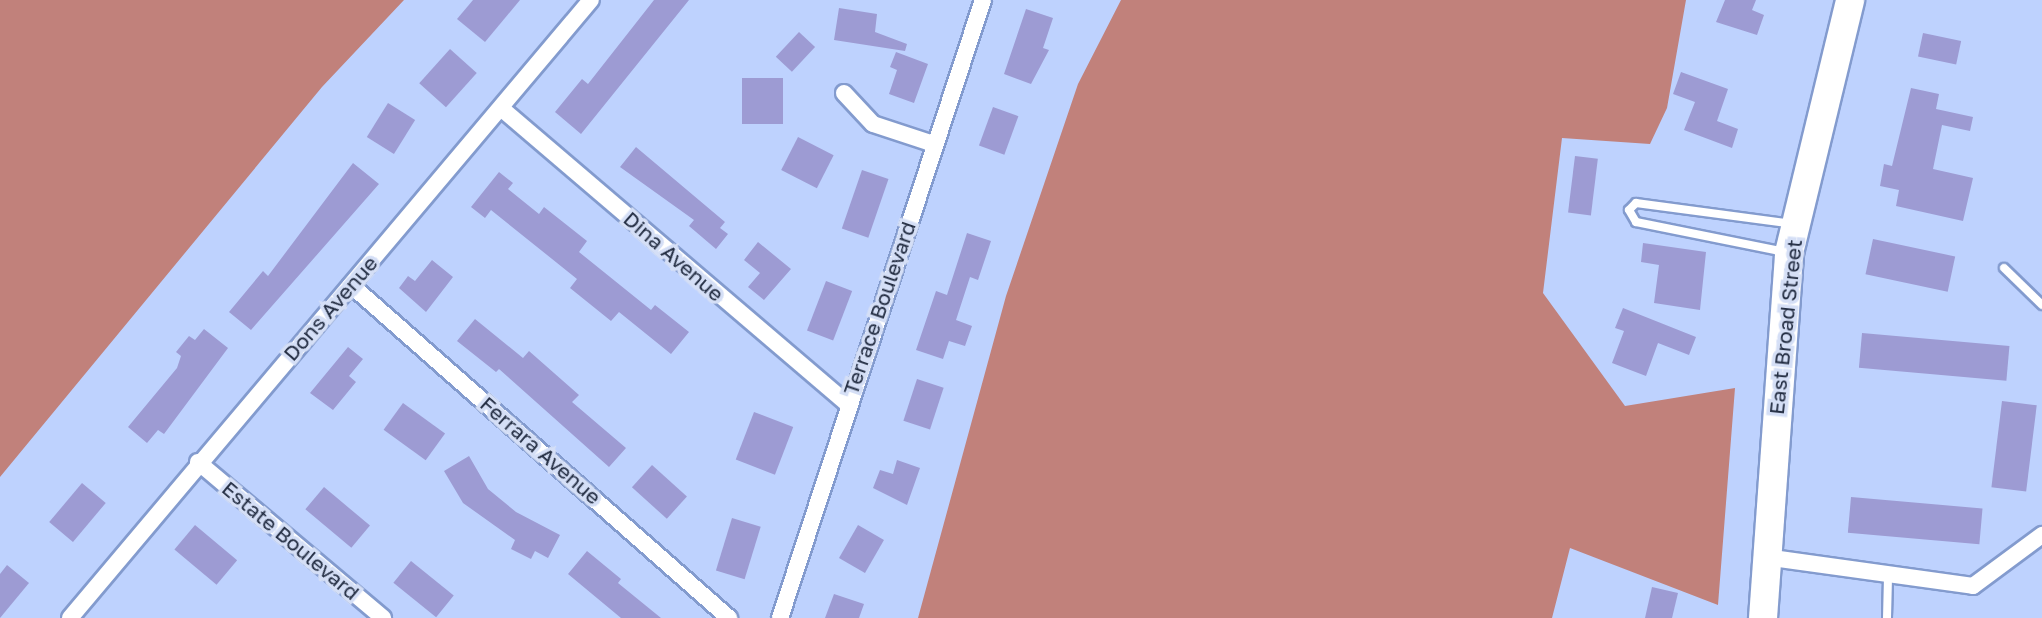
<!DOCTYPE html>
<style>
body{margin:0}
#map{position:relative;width:2042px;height:618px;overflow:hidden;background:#bed2fe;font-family:"Golos Text",sans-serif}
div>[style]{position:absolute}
.forest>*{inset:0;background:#c1817b}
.building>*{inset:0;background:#9d9bd3;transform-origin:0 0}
.roads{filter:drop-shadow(2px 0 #839bce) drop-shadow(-2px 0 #839bce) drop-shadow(0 2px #839bce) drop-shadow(0 -2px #839bce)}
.service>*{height:8px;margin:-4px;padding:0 4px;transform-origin:4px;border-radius:4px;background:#fff}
.minor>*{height:16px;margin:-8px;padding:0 8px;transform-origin:8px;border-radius:8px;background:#fff}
.trunk>*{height:28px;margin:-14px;padding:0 14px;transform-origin:14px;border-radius:14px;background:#fff}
span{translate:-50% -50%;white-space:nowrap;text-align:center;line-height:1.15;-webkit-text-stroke:7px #d5dff6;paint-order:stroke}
.street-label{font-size:21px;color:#212b40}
</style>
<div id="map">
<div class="forest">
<div style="clip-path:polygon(0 0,404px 0,322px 87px,0 477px)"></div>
<div style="clip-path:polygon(1121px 0,1686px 0,1667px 108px,1650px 144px,1562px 138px,1543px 293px,1625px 406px,1735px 388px,1718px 605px,1570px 548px,1552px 618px,918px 618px,1006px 296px,1078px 84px)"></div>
</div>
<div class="building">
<div style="clip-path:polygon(473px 0,520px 0,485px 42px,457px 19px)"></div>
<div style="clip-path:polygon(654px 0,689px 0,581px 134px,555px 112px,582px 79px,588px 84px)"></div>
<div style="clip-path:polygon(1725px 0,1756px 0,1752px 10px,1764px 15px,1757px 35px,1716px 22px)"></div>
<div style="clip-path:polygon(839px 8px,877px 14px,875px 32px,907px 44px,905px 51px,834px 40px)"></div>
<div style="clip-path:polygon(1026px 9px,1053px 18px,1043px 48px,1049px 50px,1031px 84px,1004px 74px)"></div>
<div style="left:799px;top:32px;width:22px;height:34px;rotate:43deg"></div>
<div style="left:1923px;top:33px;width:39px;height:24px;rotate:12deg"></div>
<div style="left:450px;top:49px;width:36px;height:46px;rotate:42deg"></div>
<div style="clip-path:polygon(896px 52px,928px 64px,914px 103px,889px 94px,897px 70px,890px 67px)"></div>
<div style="clip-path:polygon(1681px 72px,1728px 89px,1717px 121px,1738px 129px,1732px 148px,1684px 130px,1695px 102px,1673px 94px)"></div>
<div style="left:742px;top:78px;width:41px;height:46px"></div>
<div style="clip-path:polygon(1911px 88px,1939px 94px,1936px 109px,1973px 117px,1970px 131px,1942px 125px,1933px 169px,1973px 178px,1963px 221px,1896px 206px,1899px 190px,1880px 186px,1884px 164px,1892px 166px)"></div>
<div style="left:388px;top:103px;width:32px;height:40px;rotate:32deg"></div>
<div style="left:993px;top:107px;width:27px;height:41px;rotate:20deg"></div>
<div style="left:798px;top:137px;width:40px;height:37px;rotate:27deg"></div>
<div style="clip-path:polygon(636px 147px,725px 222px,720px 228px,728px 234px,716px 249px,689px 226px,694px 220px,620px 167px)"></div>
<div style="left:1575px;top:156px;width:23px;height:57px;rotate:7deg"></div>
<div style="clip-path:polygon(353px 163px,379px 184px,251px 330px,229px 312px,263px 271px,268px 276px)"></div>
<div style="left:862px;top:170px;width:28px;height:62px;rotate:19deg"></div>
<div style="clip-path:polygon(499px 172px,513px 183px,508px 189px,539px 214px,544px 207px,587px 241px,579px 252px,651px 310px,655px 305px,689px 332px,671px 354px,619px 312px,611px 321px,570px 288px,577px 279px,491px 210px,485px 218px,471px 207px)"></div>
<div style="clip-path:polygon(967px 233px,991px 241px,978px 280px,970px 277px,956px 320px,972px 326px,965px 346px,949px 341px,943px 359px,916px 350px,936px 291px,947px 295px)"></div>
<div style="left:1873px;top:239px;width:84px;height:36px;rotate:12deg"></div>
<div style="clip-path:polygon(758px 242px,791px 269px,764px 300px,748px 287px,760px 273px,744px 260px)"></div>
<div style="clip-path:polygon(1643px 243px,1706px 252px,1700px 310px,1654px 303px,1659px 265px,1641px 262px)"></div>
<div style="clip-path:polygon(432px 260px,453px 277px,426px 312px,399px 288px,408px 276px,415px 281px)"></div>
<div style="left:826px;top:281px;width:28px;height:53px;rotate:21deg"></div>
<div style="clip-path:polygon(1623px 308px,1696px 337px,1689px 355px,1658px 343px,1646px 376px,1612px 363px,1624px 331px,1615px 328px)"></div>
<div style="clip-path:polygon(475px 319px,523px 358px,529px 351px,579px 395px,572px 402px,626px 448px,609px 467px,499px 369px,496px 372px,457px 341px)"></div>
<div style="clip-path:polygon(204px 329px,228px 348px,164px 434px,158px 430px,147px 443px,128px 427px,177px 368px,181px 356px,176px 352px,189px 336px,195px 340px)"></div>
<div style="left:1862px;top:333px;width:148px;height:35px;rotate:5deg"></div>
<div style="clip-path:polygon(348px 347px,363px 359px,349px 376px,356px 382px,333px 410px,310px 393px)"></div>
<div style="left:917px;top:379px;width:28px;height:44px;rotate:18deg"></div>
<div style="left:2002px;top:401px;width:35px;height:87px;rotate:7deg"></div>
<div style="left:403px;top:403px;width:52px;height:33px;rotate:36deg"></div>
<div style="left:754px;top:412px;width:42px;height:51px;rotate:21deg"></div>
<div style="clip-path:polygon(469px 456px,488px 489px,516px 512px,560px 535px,548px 558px,535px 551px,531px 559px,511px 549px,515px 540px,463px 503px,444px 471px)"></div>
<div style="clip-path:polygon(897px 460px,920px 468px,907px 505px,873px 488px,880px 470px,893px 474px)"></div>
<div style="left:652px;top:465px;width:47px;height:30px;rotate:42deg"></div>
<div style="left:82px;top:483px;width:31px;height:51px;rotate:40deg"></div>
<div style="left:324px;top:487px;width:60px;height:29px;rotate:40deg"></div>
<div style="left:1851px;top:497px;width:132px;height:36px;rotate:5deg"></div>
<div style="left:732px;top:518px;width:30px;height:55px;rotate:17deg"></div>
<div style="left:195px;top:525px;width:55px;height:32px;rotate:40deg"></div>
<div style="left:858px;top:525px;width:30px;height:38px;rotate:30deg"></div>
<div style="clip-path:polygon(587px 551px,621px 579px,618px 583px,661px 618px,621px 618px,568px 574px)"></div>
<div style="left:411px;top:561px;width:55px;height:28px;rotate:39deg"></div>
<div style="clip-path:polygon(7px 565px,29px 583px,0 618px,0 574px)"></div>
<div style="clip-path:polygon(1652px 587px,1678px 593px,1672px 618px,1645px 618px)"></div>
<div style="clip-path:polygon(834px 594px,864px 604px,859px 618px,825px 618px)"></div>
</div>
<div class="roads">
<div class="service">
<div style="left:1785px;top:252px;width:152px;rotate:-168.6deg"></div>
<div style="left:1636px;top:222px;width:14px;rotate:-120deg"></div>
<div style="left:1629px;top:210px;width:10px;rotate:-45deg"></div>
<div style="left:1636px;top:203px;width:158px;rotate:7.6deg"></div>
<div style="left:2004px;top:268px;width:53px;rotate:44.2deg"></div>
<div style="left:1887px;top:618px;width:41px;rotate:-88.6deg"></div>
</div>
<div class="minor">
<div style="left:844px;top:93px;width:42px;rotate:46.9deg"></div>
<div style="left:873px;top:124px;width:64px;rotate:18.2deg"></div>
<div style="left:501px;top:108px;width:455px;rotate:40.5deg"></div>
<div style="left:351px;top:285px;width:504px;rotate:41.38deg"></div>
<div style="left:198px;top:462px;width:242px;rotate:40.1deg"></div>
<div style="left:1765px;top:557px;width:210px;rotate:7.9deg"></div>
<div style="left:1973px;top:586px;width:86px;rotate:-36.5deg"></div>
<div style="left:70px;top:618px;width:808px;rotate:-49.87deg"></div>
<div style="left:780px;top:618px;width:650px;rotate:-71.82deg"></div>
</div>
<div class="trunk">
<div style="left:1763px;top:618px;width:366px;rotate:-85.9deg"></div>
<div style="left:1789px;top:253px;width:260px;rotate:-76.4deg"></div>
</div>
</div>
<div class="street-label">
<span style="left:674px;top:256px;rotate:41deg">Dina Avenue</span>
<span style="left:330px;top:308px;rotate:-49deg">Dons Avenue</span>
<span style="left:879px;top:308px;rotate:-71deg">Terrace Boulevard</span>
<span style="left:1785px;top:327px;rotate:-84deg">East Broad Street</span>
<span style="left:541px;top:450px;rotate:41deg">Ferrara Avenue</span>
<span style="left:291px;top:540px;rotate:40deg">Estate Boulevard</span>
</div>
</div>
